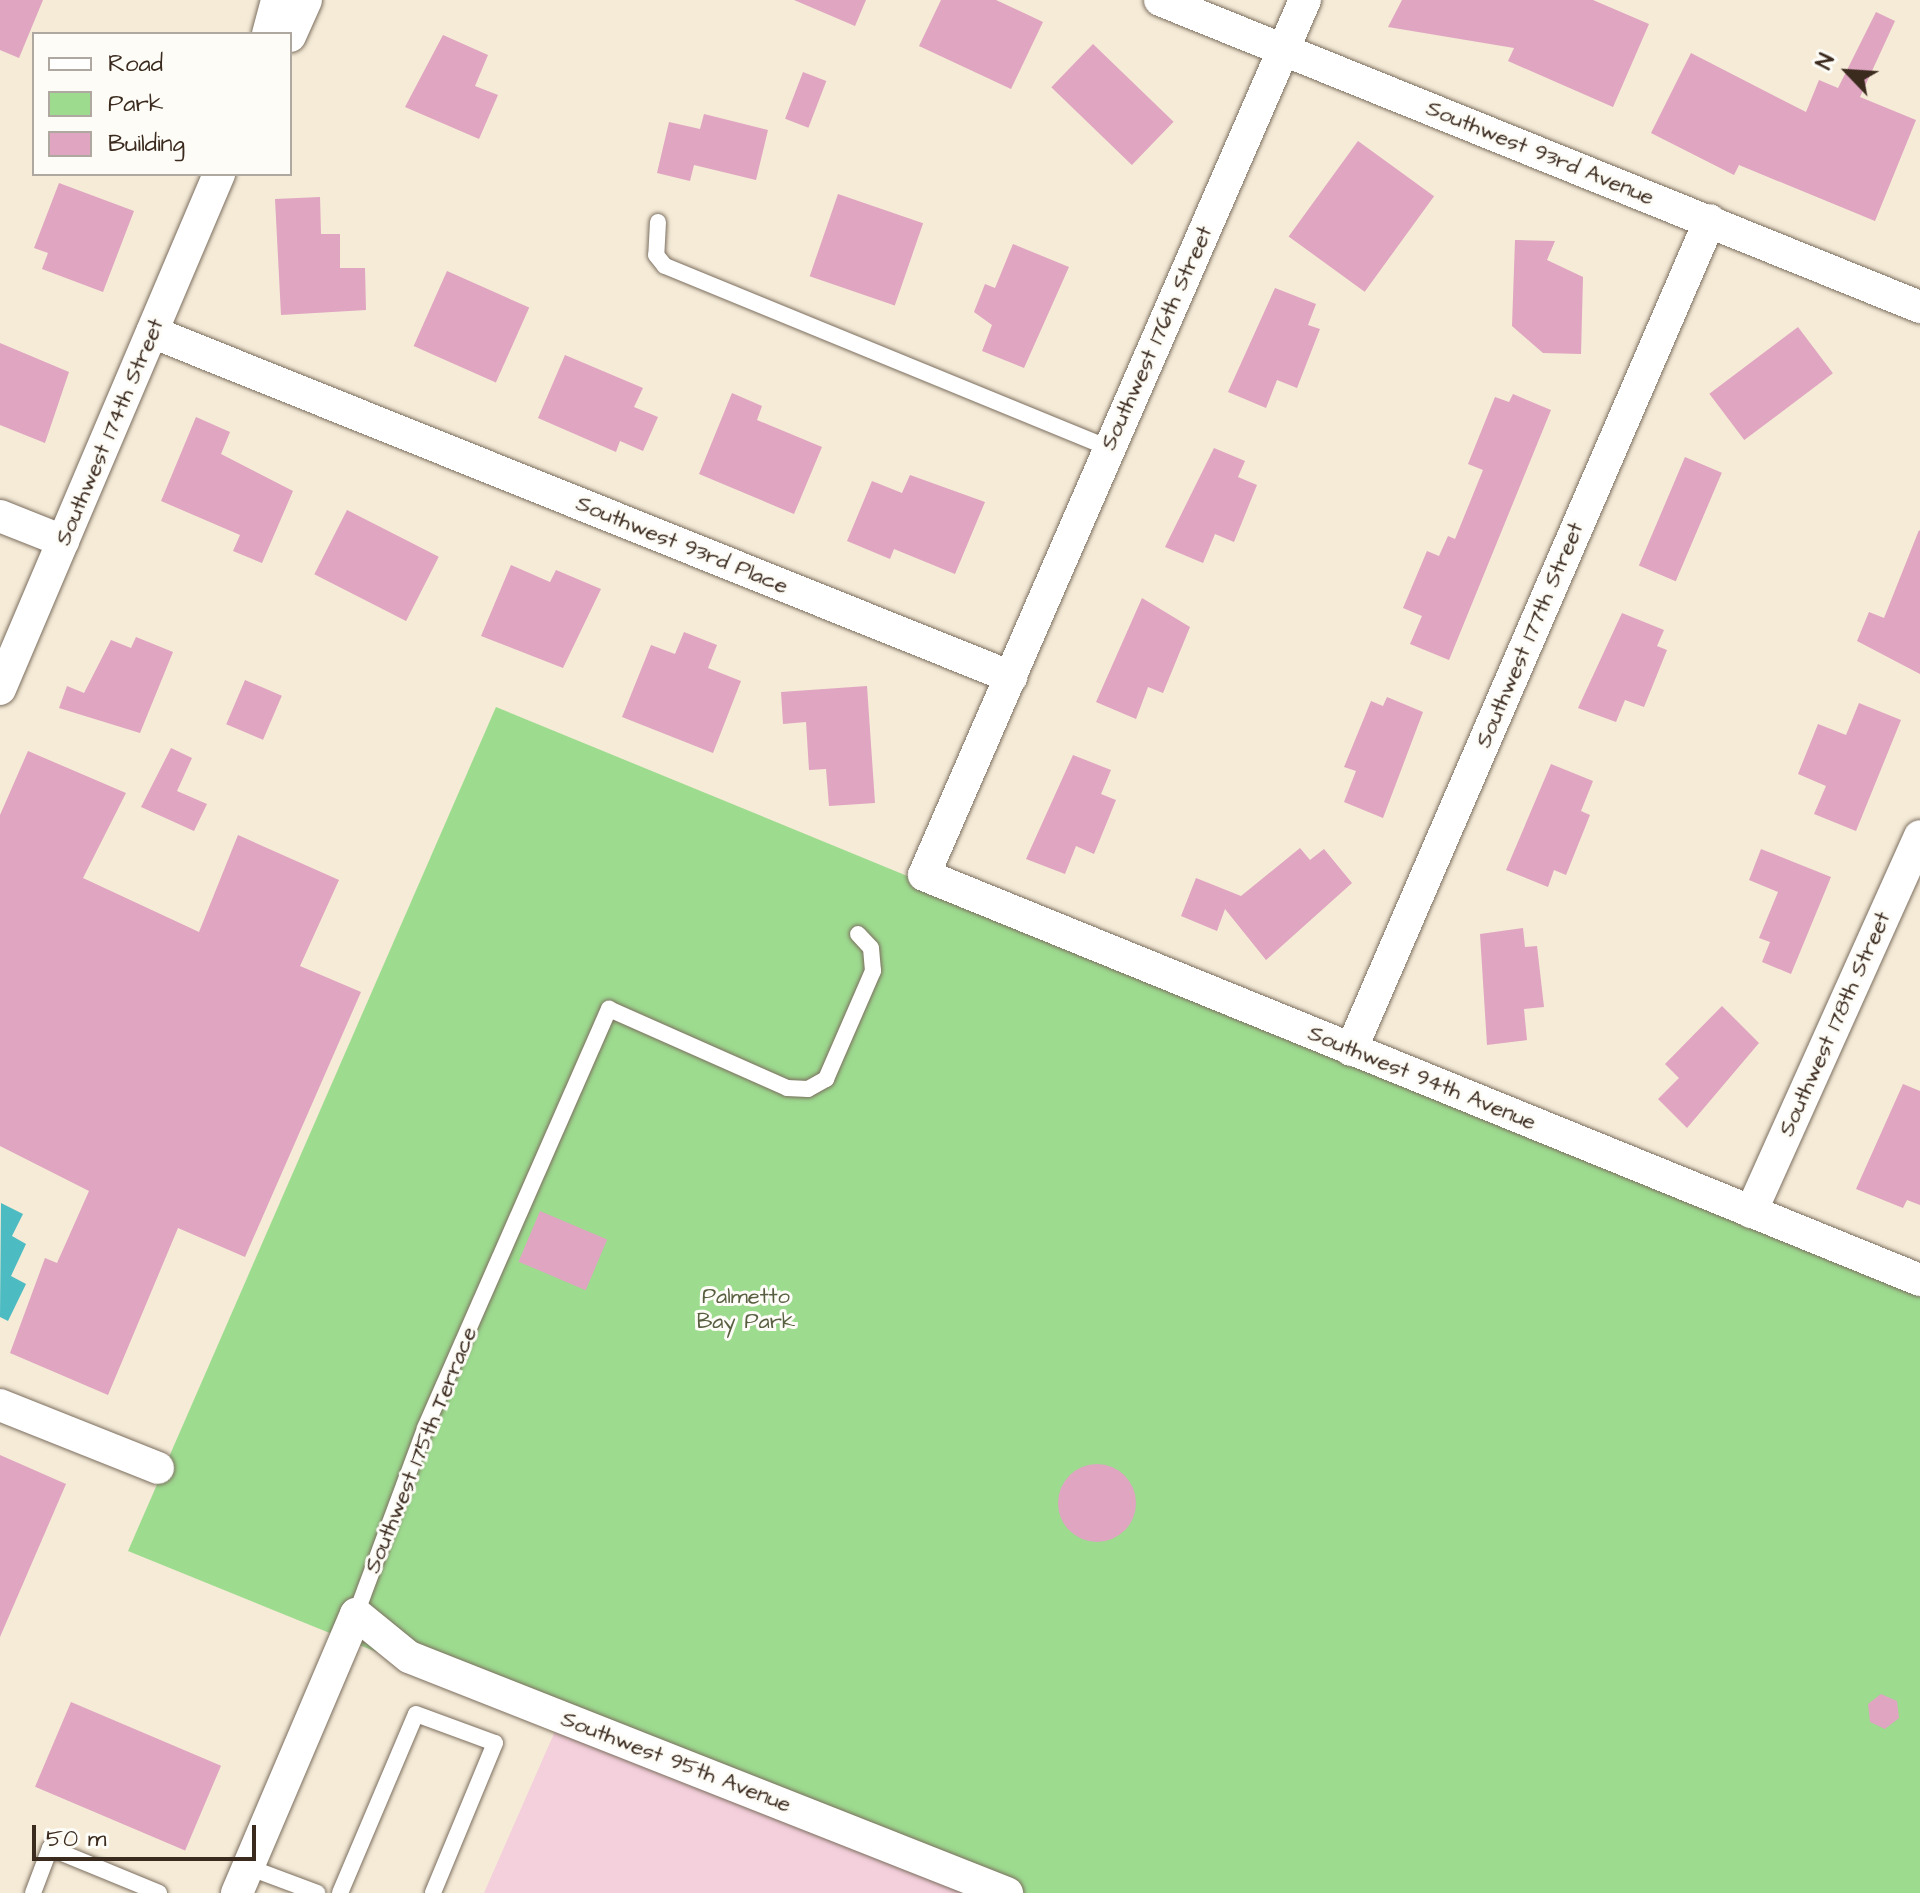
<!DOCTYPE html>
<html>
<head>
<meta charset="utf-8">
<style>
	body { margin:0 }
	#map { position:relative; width:1920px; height:1893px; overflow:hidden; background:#f5ebd7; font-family:"Architects Daughter",sans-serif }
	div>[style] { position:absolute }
	.built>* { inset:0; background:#f4cfdc }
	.green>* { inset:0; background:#9ddb8f }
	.water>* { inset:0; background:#4dbcc2 }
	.building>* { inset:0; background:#dfa5c1; transform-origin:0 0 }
	.round { border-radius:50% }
	.roads { filter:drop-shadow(0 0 2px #7c6e5f) drop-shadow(0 0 2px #7c6e5f) }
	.service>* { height:16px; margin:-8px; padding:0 8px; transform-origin:8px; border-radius:8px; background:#fff }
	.minor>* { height:32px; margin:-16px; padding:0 16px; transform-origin:16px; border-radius:16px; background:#fff }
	span { translate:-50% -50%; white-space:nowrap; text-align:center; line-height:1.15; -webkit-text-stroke:6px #fdfcf7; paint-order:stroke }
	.street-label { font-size:22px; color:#3b2a1e }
	.park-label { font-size:22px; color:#585f40 }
	.legend { position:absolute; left:32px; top:32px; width:260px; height:144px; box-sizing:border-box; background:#fdfcf7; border:2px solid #afa8a0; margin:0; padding:10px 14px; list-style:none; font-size:24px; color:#3b2a1e }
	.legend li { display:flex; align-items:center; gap:16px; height:40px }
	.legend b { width:40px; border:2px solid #afa8a0 }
	.north { position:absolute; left:1808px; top:32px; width:80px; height:80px; -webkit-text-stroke:6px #fdfcf7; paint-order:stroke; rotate:295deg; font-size:22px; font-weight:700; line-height:32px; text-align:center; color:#3b2a1e }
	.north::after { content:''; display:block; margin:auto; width:28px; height:36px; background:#3b2a1e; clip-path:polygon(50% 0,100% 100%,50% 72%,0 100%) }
	.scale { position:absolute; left:32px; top:1825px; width:224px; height:36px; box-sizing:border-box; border:4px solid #3b2a1e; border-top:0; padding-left:10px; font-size:24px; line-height:28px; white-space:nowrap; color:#3b2a1e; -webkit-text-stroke:6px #fdfcf7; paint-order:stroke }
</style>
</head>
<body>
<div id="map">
	<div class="built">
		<div style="clip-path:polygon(556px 1729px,969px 1893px,484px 1893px)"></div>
	</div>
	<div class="green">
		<div style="clip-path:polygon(496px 707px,1920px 1292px,1920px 1893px,969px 1893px,128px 1551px)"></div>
	</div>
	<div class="water">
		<div style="clip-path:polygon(1px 1203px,23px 1214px,12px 1236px,26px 1244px,11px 1276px,26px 1284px,8px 1321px,0 1317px)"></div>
	</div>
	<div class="building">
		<div style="clip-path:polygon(0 0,43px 0,19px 58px,0 50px)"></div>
		<div style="clip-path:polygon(794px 0,866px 0,855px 26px)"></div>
		<div style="clip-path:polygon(941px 0,996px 0,1043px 22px,1011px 89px,919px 46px)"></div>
		<div style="clip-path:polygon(1402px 0,1593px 0,1649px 24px,1613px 107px,1508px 61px,1514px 48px,1388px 27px)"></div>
		<div style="clip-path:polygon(1876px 12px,1895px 21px,1860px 97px,1916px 120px,1875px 221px,1739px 165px,1734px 175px,1651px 133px,1691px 53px,1806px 112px,1819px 80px,1838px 88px)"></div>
		<div style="clip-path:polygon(443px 35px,488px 55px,475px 86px,498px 95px,479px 139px,405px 107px)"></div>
		<div style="left:1093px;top:44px;width:112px;height:60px;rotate:44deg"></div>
		<div style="left:803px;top:72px;width:25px;height:50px;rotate:21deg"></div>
		<div style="clip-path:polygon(704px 114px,768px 130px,756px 180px,694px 165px,690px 181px,657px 173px,669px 122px,700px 129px)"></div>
		<div style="left:1358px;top:141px;width:94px;height:118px;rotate:36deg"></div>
		<div style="clip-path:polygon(59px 183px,134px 211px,103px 292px,42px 269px,48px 253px,34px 248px)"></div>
		<div style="left:838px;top:194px;width:90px;height:87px;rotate:19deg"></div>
		<div style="clip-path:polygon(320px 197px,321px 234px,340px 234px,340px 268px,365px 268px,366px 310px,281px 315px,275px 199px)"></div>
		<div style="clip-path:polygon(1515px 240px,1555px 241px,1547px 260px,1583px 277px,1581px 354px,1543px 353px,1512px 326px)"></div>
		<div style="clip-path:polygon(1013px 244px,1069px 267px,1024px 368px,982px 351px,992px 325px,974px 312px,985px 284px,995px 288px)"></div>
		<div style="left:447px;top:271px;width:90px;height:82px;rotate:24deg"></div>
		<div style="clip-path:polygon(1275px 288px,1316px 304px,1308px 325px,1320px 329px,1297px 388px,1277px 380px,1266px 408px,1228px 392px)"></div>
		<div style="left:1798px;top:327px;width:58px;height:111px;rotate:53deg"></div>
		<div style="clip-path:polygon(0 343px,69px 372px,45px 443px,0 425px)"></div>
		<div style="clip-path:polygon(565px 355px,643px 388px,634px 407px,658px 417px,643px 451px,620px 441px,616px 452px,538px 418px)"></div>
		<div style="clip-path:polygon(732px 393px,762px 406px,757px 420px,822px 447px,794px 514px,699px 474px)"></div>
		<div style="clip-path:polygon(1513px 394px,1551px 410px,1449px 660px,1410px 644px,1422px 616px,1403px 608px,1427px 551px,1439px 556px,1448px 536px,1455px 539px,1483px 470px,1468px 464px,1495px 397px,1509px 402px)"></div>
		<div style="clip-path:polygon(196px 417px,230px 432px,221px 454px,293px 491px,262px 563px,233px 551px,240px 535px,161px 501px)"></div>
		<div style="clip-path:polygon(1214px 448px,1245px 461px,1238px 477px,1257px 485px,1234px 542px,1215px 534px,1203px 563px,1165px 547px)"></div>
		<div style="left:1685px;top:457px;width:40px;height:118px;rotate:23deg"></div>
		<div style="clip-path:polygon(910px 475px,985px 502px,955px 574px,894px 549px,890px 559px,847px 541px,872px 481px,902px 493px)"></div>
		<div style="left:347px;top:510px;width:103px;height:72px;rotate:27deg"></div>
		<div style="clip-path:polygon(1919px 530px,1920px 531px,1920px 674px,1857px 641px,1869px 612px,1884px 618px)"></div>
		<div style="clip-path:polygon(511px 565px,550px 582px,556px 570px,601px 589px,563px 668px,481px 636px)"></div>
		<div style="clip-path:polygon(1142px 598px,1190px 627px,1163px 693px,1148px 687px,1136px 719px,1096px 702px)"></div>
		<div style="clip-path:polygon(1622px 613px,1664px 630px,1657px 646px,1667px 650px,1644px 707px,1625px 700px,1616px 722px,1578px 708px)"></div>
		<div style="clip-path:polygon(684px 632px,717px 645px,708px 668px,741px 681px,713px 753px,622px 717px,651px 645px,675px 654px)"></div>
		<div style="clip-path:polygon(136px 637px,173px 652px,140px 733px,59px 708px,67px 686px,84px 693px,111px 640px,131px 648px)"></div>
		<div style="left:245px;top:680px;width:40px;height:48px;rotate:23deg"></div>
		<div style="clip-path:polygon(867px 686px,875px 803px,829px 806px,826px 769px,809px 770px,806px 722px,783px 724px,781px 692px)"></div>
		<div style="clip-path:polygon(1387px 697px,1423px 712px,1383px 818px,1344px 802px,1356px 771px,1344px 767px,1371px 701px,1383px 706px)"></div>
		<div style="clip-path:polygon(1859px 703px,1901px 720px,1856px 831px,1814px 814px,1826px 786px,1798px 774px,1818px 724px,1846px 735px)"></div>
		<div style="clip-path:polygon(171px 748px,192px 758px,177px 791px,207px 804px,194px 831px,141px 807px)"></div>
		<div style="clip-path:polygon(28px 751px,126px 793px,83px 878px,199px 932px,238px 835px,339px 880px,300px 966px,361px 992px,245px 1257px,178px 1228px,108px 1395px,10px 1353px,45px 1258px,57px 1263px,89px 1191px,0 1146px,0 815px)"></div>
		<div style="clip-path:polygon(1073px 755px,1111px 770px,1101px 794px,1116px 800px,1094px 854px,1076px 846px,1065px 874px,1026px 859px)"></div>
		<div style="clip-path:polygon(1551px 764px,1593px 781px,1581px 811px,1590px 815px,1566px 875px,1554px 870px,1548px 887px,1506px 870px)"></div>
		<div style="clip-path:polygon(1300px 848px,1310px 860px,1324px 849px,1352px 883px,1266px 960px,1225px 909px,1217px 931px,1181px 916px,1196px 878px,1241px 896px)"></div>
		<div style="clip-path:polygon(1761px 849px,1831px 877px,1791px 974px,1762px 962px,1770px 942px,1759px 938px,1778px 892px,1749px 880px)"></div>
		<div style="clip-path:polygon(1523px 928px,1525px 947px,1537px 946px,1544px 1007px,1524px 1009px,1527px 1040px,1487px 1045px,1480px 934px)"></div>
		<div style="clip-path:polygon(1722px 1006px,1759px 1043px,1687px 1128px,1658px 1099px,1679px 1078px,1665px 1064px)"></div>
		<div style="clip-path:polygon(1903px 1084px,1920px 1091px,1920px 1205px,1907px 1200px,1903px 1208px,1856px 1189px)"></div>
		<div style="left:540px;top:1211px;width:73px;height:55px;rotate:23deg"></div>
		<div style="clip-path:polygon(0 1455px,66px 1484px,0 1637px)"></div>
		<div class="round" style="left:1058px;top:1464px;width:78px;height:78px"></div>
		<div style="clip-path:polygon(1881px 1694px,1897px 1701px,1899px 1718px,1885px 1729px,1870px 1722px,1868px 1704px)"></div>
		<div style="left:71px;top:1702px;width:163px;height:92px;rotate:23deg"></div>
	</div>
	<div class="roads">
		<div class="service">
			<div style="left:658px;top:222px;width:33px;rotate:93deg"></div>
			<div style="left:656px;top:255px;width:14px;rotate:51deg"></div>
			<div style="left:665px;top:266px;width:480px;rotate:22.3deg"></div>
			<div style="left:356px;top:1614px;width:198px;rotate:-69.6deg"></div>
			<div style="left:425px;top:1428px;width:458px;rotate:-66.3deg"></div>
			<div style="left:609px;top:1009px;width:195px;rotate:23.9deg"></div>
			<div style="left:787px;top:1088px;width:21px;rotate:3deg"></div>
			<div style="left:808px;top:1089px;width:21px;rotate:-29deg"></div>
			<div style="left:826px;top:1079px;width:118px;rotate:-66.5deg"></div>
			<div style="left:873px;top:971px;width:23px;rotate:-95deg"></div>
			<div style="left:871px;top:948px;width:19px;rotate:-133deg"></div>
			<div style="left:248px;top:1867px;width:74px;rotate:20.6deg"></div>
			<div style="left:33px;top:1893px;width:48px;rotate:-69.3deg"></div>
			<div style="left:50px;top:1848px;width:118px;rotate:22.4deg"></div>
			<div style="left:340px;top:1893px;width:194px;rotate:-67deg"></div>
			<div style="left:416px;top:1714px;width:84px;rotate:20.2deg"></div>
			<div style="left:495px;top:1743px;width:162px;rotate:112.5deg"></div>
		</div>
		<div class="minor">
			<div style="left:1160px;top:0;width:820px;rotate:22deg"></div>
			<div style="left:1305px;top:0;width:954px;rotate:113.53deg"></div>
			<div style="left:924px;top:875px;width:1075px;rotate:22.13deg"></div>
			<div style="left:268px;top:34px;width:35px;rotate:-75deg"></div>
			<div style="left:290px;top:36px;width:39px;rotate:-66deg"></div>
			<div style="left:152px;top:332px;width:926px;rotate:21.88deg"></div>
			<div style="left:0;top:516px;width:68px;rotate:21.6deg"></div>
			<div style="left:0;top:689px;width:560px;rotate:-66.96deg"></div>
			<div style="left:1351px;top:1050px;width:904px;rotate:-66.61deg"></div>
			<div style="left:1751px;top:1212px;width:412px;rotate:-65.8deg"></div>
			<div style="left:0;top:1405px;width:170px;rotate:21.7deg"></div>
			<div style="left:237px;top:1893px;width:303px;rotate:-66.9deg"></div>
			<div style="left:356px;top:1614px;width:68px;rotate:39.1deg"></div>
			<div style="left:409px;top:1657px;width:643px;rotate:21.54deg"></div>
		</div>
	</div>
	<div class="street-label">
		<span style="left:1540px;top:153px;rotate:22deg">Southwest 93rd Avenue</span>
		<span style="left:1157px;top:338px;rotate:-66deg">Southwest 176th Street</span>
		<span style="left:110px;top:432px;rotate:-67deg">Southwest 174th Street</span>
		<span style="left:682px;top:545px;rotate:22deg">Southwest 93rd Place</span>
		<span style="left:1530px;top:635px;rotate:-67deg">Southwest 177th Street</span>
		<span style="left:1835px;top:1024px;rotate:-66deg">Southwest 178th Street</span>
		<span style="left:1422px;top:1078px;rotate:22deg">Southwest 94th Avenue</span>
		<span style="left:421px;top:1450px;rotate:-68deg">Southwest 175th Terrace</span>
		<span style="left:676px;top:1762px;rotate:21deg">Southwest 95th Avenue</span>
	</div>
	<div class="park-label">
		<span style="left:746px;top:1309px">Palmetto<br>Bay Park</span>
	</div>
	<ul class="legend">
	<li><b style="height:10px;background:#fff"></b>Road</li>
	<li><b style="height:22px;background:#9ddb8f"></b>Park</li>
	<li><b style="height:22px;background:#dfa5c1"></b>Building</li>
	</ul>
	<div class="north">N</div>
	<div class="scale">50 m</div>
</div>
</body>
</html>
